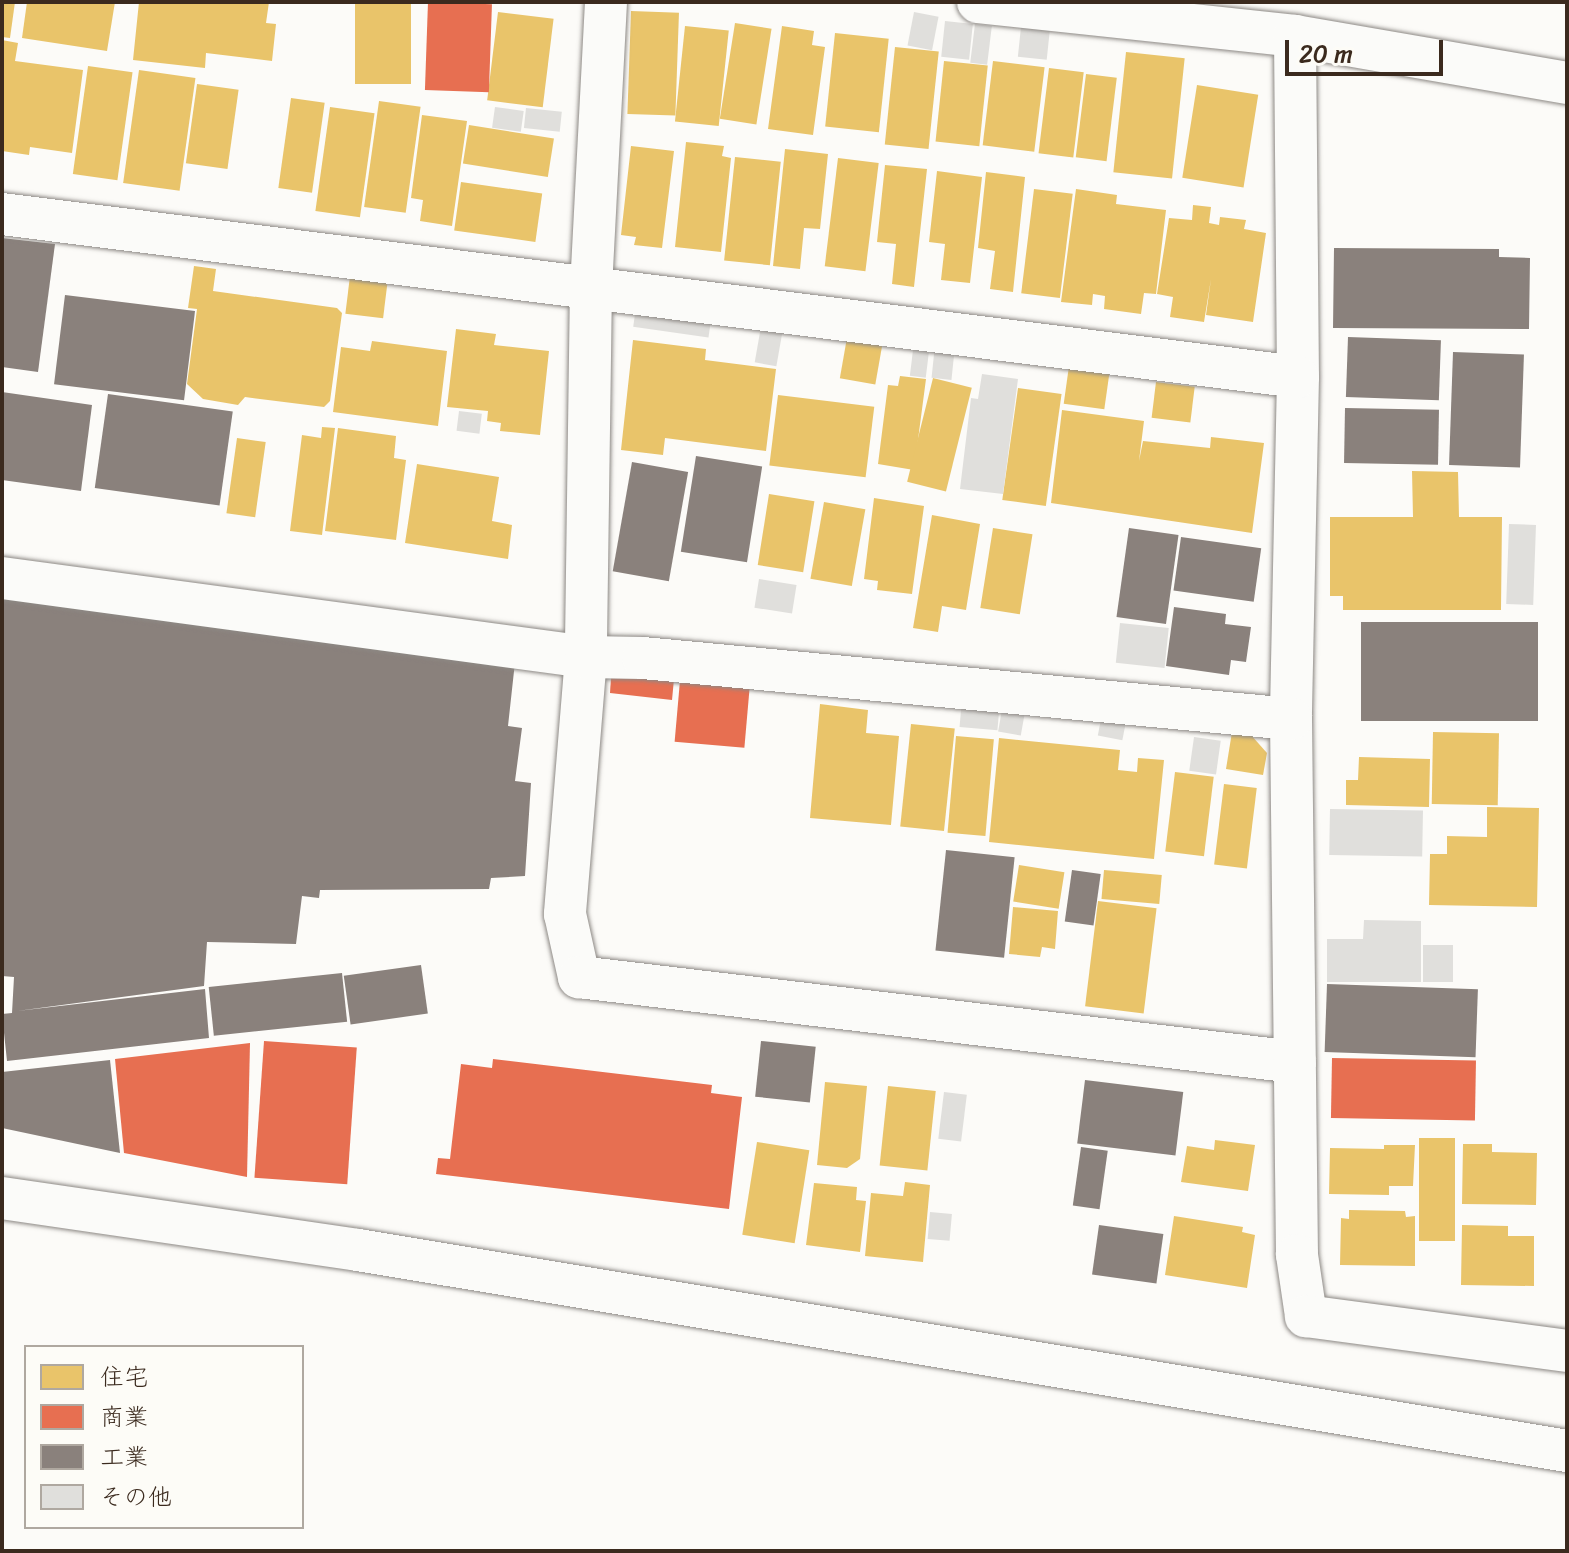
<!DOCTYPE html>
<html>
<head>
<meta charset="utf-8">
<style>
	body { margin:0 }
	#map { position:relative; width:1569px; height:1553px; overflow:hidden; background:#fcfbf8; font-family:Sriracha,"Klee One",sans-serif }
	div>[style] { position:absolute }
	.homes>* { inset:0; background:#e9c46a; transform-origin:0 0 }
	.shops>* { inset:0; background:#e76f51; transform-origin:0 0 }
	.industry>* { inset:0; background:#8a817c; transform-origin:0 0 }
	.building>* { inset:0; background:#e0dfdc; transform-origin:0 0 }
	.roads { filter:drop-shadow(0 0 2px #8d8985) drop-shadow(0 0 2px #8d8985) }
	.street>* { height:42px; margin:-21px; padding:0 21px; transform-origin:21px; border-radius:21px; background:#fbfbf9 }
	span { translate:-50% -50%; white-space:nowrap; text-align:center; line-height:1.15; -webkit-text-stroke:8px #fdfcf7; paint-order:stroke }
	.frame { position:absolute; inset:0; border:4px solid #3b2a1e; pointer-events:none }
	.legend { position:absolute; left:24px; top:1345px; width:280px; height:184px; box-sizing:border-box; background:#fdfcf7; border:2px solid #afa8a0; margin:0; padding:10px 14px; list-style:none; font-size:24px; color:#3b2a1e }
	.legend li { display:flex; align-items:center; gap:16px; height:40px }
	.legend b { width:40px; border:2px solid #afa8a0 }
	.scale { position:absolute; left:1285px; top:40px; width:158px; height:36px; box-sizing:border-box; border:4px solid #3b2a1e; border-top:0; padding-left:10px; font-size:24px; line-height:28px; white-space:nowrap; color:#3b2a1e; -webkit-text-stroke:6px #fdfcf7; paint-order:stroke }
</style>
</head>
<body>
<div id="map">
	<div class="homes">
		<div style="clip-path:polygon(2px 2px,15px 2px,10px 38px,2px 37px)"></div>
		<div style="clip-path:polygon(27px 2px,115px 2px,107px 51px,22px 38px)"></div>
		<div style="clip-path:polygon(139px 2px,269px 2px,266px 23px,276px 24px,272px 61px,206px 53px,205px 68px,133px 60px)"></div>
		<div style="left:355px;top:2px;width:56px;height:82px"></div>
		<div style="left:631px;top:11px;width:48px;height:103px;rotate:2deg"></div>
		<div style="left:498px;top:12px;width:56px;height:89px;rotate:7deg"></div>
		<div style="left:735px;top:23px;width:37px;height:97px;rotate:9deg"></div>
		<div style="left:685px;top:26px;width:44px;height:96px;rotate:6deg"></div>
		<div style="clip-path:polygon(782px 26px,814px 31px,812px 45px,825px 47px,813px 135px,768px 129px)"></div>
		<div style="left:835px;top:33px;width:54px;height:94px;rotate:6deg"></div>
		<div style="clip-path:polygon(2px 40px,18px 43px,15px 61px,83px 70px,72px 153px,30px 147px,29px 155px,2px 151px)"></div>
		<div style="left:895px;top:47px;width:44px;height:98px;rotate:6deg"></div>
		<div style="left:1126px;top:52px;width:59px;height:121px;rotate:6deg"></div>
		<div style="left:944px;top:61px;width:44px;height:81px;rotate:6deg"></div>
		<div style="left:993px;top:61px;width:52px;height:85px;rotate:7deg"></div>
		<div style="left:88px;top:66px;width:45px;height:109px;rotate:8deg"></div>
		<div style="left:1049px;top:68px;width:35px;height:86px;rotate:7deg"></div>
		<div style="left:139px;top:70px;width:57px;height:114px;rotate:8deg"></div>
		<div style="left:1086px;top:74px;width:31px;height:84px;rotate:7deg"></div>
		<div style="left:197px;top:84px;width:42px;height:80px;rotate:8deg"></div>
		<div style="left:1197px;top:85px;width:62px;height:94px;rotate:9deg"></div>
		<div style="left:291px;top:98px;width:34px;height:91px;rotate:8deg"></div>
		<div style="left:379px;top:101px;width:42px;height:107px;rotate:8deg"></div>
		<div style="left:330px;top:107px;width:45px;height:105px;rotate:8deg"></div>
		<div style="clip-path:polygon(422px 115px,467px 121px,452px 226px,420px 221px,423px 200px,411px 198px)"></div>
		<div style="left:469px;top:125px;width:86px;height:39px;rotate:9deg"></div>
		<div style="clip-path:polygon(686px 142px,724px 146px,722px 156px,731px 158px,721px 252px,675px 247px)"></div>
		<div style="clip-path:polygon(631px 146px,674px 151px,662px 248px,634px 245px,636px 237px,621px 235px)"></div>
		<div style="clip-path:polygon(785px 149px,828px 154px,820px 229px,804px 228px,800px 269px,773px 266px)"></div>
		<div style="left:735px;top:157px;width:46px;height:104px;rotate:6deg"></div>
		<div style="left:838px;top:158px;width:41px;height:109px;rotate:7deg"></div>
		<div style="clip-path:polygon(885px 165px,927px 169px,914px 287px,892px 284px,896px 244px,877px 242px)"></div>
		<div style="clip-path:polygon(937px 171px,982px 177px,970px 283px,941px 280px,945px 244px,929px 242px)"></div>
		<div style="clip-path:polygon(986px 172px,1025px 177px,1013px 292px,990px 289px,995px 251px,978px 248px)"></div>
		<div style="left:461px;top:182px;width:82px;height:49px;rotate:8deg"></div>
		<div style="left:1034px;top:189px;width:39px;height:105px;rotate:7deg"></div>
		<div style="clip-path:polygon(1076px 189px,1117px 195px,1116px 204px,1166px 210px,1156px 294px,1144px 293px,1141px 314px,1104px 309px,1105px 296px,1093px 294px,1092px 305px,1061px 302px)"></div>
		<div style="clip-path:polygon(1193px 205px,1211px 207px,1209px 223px,1219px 225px,1220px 217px,1246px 220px,1244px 229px,1266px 233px,1253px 322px,1206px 315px,1211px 279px,1204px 322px,1170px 317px,1173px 297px,1157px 294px,1169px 218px,1192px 220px)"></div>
		<div style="clip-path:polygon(194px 266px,216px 269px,213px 291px,337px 308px,342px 313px,330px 401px,324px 407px,245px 397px,238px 405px,203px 399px,187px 384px,197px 309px,188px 308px)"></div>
		<div style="left:350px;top:276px;width:38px;height:38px;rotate:7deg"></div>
		<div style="clip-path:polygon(456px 329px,496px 334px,494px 345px,549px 351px,540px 435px,500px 431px,501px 423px,487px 421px,488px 411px,447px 407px)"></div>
		<div style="left:848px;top:332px;width:36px;height:47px;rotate:10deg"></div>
		<div style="clip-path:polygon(633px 340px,706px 349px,705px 360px,776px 369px,766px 451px,665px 438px,663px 455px,621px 450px)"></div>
		<div style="clip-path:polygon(372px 341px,447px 351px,438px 426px,333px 412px,341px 347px,370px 351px)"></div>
		<div style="left:1069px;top:366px;width:41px;height:38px;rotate:8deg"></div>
		<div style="clip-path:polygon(900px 376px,926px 379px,914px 470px,878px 464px,888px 385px,898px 386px)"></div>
		<div style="left:933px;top:378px;width:40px;height:107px;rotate:14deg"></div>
		<div style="left:1156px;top:382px;width:39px;height:36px;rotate:7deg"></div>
		<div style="left:1018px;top:388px;width:44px;height:113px;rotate:8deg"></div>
		<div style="left:778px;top:395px;width:97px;height:71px;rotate:7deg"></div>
		<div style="clip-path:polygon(1062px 410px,1144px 421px,1139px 461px,1143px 441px,1210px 448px,1211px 437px,1264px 443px,1252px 533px,1051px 503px)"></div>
		<div style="clip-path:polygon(322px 427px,335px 428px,322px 535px,290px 531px,302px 435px,321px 438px)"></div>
		<div style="clip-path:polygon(338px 428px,396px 436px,394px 458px,406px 460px,396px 540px,325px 531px)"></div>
		<div style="left:237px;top:438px;width:29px;height:76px;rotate:8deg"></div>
		<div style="clip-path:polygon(417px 464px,499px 477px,492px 521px,512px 525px,508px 559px,405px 543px)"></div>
		<div style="clip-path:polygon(1412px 471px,1458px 472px,1459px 517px,1502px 517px,1501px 610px,1343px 610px,1343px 596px,1330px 596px,1330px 517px,1413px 517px)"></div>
		<div style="left:769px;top:494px;width:46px;height:72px;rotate:9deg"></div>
		<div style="clip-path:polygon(874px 498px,924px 506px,912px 594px,877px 590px,878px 581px,864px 579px)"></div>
		<div style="left:824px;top:502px;width:42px;height:78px;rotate:10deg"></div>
		<div style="clip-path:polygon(932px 515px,980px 524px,966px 610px,942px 606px,938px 632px,913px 628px)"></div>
		<div style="left:993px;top:528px;width:40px;height:81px;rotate:9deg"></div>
		<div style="clip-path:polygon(820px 704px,868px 710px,866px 733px,899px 736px,891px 825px,810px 818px)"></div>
		<div style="left:911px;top:724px;width:44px;height:103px;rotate:6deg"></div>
		<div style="clip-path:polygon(1232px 732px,1251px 735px,1267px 753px,1263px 775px,1226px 769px)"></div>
		<div style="left:1433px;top:732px;width:66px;height:72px;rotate:1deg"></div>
		<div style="left:956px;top:736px;width:38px;height:97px;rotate:5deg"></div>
		<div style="clip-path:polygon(999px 738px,1120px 750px,1118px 770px,1137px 772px,1138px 758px,1164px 760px,1154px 859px,989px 842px)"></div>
		<div style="clip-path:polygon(1359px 757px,1430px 759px,1429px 807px,1346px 805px,1346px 780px,1358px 780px)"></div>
		<div style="left:1175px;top:772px;width:39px;height:80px;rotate:7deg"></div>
		<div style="left:1224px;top:784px;width:33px;height:81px;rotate:7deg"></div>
		<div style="clip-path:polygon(1487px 807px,1539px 808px,1537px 907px,1429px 905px,1430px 854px,1447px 854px,1447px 836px,1487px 837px)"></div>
		<div style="left:1019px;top:865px;width:46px;height:37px;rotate:9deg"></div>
		<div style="left:1104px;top:870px;width:58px;height:29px;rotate:5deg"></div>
		<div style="left:1098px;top:901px;width:59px;height:106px;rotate:7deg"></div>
		<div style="clip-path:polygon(1013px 907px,1058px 911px,1055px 949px,1042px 947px,1040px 957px,1009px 954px)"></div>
		<div style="clip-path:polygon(825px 1082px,867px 1086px,860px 1159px,847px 1168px,817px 1165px)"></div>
		<div style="left:888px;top:1086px;width:48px;height:80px;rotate:6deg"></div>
		<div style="left:1419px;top:1138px;width:36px;height:103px"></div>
		<div style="clip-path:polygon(1215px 1140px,1255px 1145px,1248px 1191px,1181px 1182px,1187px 1146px,1214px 1150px)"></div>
		<div style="left:757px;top:1142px;width:53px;height:94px;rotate:9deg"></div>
		<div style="clip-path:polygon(1463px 1144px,1492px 1144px,1492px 1152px,1537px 1153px,1536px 1205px,1462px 1204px)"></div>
		<div style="clip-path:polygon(1384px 1145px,1415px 1145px,1413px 1186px,1389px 1186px,1389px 1195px,1329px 1194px,1330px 1148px,1384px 1149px)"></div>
		<div style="clip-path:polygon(905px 1182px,930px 1185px,923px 1262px,865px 1256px,871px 1193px,903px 1196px)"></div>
		<div style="clip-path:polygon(814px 1183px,857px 1187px,856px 1200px,866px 1201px,860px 1252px,806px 1245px)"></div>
		<div style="clip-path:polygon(1349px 1210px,1405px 1211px,1406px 1217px,1415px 1216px,1415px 1266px,1340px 1265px,1341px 1218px,1349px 1219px)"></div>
		<div style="clip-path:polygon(1174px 1216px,1243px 1227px,1242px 1232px,1255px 1235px,1247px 1288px,1165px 1275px)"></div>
		<div style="clip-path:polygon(1462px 1225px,1508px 1226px,1508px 1236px,1534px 1236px,1534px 1286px,1461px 1285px)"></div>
	</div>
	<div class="shops">
		<div style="left:428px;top:2px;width:64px;height:88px;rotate:2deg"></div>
		<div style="clip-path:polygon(675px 668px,672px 700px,610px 693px,611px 678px)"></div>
		<div style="left:681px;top:669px;width:70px;height:73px;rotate:5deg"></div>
		<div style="left:264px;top:1041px;width:93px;height:137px;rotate:4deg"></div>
		<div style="clip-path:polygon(250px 1043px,247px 1177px,124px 1153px,115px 1059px)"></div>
		<div style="left:1332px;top:1058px;width:144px;height:60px;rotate:1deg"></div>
		<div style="clip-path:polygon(493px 1059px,712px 1085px,711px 1093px,742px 1097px,729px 1209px,436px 1174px,438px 1158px,450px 1159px,461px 1064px,492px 1068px)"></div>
	</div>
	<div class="industry">
		<div style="clip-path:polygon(2px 238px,55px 244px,38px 372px,2px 367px)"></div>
		<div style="clip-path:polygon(1334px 248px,1499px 249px,1499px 257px,1530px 258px,1529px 329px,1333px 328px)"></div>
		<div style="left:65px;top:295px;width:131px;height:90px;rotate:7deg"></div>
		<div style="left:1348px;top:337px;width:93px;height:60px;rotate:2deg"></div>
		<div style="left:1453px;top:352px;width:71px;height:113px;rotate:2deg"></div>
		<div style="clip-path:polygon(2px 392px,92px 405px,81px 491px,2px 480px)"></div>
		<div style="left:108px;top:394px;width:126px;height:95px;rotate:8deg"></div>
		<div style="left:1345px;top:408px;width:94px;height:55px;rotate:1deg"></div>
		<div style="left:696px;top:456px;width:67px;height:97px;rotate:9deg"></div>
		<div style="left:632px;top:462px;width:57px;height:111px;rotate:10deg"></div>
		<div style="left:1129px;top:528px;width:50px;height:90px;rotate:8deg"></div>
		<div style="left:1181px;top:537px;width:81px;height:54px;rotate:8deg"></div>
		<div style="clip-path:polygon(2px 589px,516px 653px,508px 726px,522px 728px,515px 781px,531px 783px,525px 876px,491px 878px,489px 889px,320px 890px,319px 898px,302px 896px,296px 944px,207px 942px,204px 986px,17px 1011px,205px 989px,209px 1038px,7px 1061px,2px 1014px,12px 1013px,14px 977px,2px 976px)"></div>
		<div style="clip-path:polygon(1174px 607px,1226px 614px,1225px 624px,1251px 627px,1246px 662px,1231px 660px,1229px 675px,1166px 666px)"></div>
		<div style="left:1361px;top:622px;width:177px;height:99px"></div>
		<div style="left:946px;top:850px;width:69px;height:101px;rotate:6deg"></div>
		<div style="left:1072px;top:870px;width:29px;height:52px;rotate:8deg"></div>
		<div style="left:421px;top:965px;width:49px;height:78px;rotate:82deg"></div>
		<div style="left:342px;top:973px;width:49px;height:134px;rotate:84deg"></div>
		<div style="left:1327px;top:984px;width:151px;height:68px;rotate:2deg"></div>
		<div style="left:761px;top:1041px;width:55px;height:56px;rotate:6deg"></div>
		<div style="clip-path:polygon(110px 1060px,120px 1153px,2px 1128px,2px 1072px)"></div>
		<div style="left:1085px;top:1080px;width:99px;height:64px;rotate:7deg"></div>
		<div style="left:1081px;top:1147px;width:27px;height:59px;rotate:8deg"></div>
		<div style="left:1099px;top:1225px;width:65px;height:50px;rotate:8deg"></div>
	</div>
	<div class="building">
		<div style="left:914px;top:12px;width:25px;height:34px;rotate:11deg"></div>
		<div style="left:945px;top:21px;width:28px;height:36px;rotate:6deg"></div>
		<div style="left:975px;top:24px;width:17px;height:39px;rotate:7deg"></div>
		<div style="left:1021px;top:27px;width:29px;height:30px;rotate:6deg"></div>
		<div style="left:495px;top:107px;width:29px;height:21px;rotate:8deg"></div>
		<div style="left:526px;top:108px;width:36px;height:20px;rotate:6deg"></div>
		<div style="left:636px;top:307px;width:76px;height:20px;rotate:8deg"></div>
		<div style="left:762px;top:321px;width:22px;height:42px;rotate:10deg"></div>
		<div style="left:914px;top:342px;width:16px;height:34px;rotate:7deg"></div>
		<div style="left:935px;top:345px;width:20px;height:33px;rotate:6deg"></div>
		<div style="clip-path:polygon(982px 374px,1018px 379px,1003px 494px,960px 489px,971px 398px,978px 399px)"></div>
		<div style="left:459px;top:411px;width:23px;height:20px;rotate:7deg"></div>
		<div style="left:1509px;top:524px;width:27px;height:80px;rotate:2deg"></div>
		<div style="left:759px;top:579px;width:38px;height:29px;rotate:9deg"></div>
		<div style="left:1120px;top:623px;width:49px;height:40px;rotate:6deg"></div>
		<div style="left:962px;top:699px;width:38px;height:28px;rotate:5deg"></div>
		<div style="left:1003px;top:704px;width:23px;height:28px;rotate:10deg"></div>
		<div style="left:1102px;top:714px;width:25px;height:22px;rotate:11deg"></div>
		<div style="left:1194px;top:737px;width:27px;height:34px;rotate:8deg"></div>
		<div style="left:1330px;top:809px;width:93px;height:46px;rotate:1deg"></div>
		<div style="clip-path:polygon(1364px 920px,1421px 921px,1421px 982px,1327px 982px,1327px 939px,1363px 939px)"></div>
		<div style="left:1423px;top:945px;width:30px;height:37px"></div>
		<div style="left:944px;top:1092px;width:23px;height:47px;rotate:7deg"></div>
		<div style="left:930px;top:1212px;width:22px;height:27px;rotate:5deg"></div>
	</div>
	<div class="roads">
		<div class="street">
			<div style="left:606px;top:2px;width:283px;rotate:93deg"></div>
			<div style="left:591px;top:285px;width:372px;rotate:90.8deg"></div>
			<div style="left:586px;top:657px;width:258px;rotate:94.7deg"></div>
			<div style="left:565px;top:914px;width:65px;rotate:77.5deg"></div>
			<div style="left:579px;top:977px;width:721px;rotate:6.77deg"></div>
			<div style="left:978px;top:2px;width:319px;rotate:6.1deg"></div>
			<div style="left:1295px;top:36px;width:276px;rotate:9.8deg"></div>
			<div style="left:1295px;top:36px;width:341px;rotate:89.5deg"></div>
			<div style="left:1298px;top:377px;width:342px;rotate:91.2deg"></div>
			<div style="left:1291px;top:719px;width:536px;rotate:89.36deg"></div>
			<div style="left:1297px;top:1255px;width:62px;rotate:81.6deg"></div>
			<div style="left:1306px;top:1316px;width:263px;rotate:7.6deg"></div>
			<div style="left:2px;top:214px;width:1306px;rotate:7.17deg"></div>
			<div style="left:2px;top:578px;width:589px;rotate:7.7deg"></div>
			<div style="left:586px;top:657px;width:57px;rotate:1deg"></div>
			<div style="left:643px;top:658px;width:651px;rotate:5.38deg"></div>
			<div style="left:2px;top:1198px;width:360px;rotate:8.3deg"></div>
			<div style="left:358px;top:1250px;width:1226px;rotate:9.44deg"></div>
		</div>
	</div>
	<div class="frame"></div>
	<ul class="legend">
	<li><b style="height:22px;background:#e9c46a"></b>住宅</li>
	<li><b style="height:22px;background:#e76f51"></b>商業</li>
	<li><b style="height:22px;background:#8a817c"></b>工業</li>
	<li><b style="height:22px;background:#e0dfdc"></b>その他</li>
	</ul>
	<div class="scale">20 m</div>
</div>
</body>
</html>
